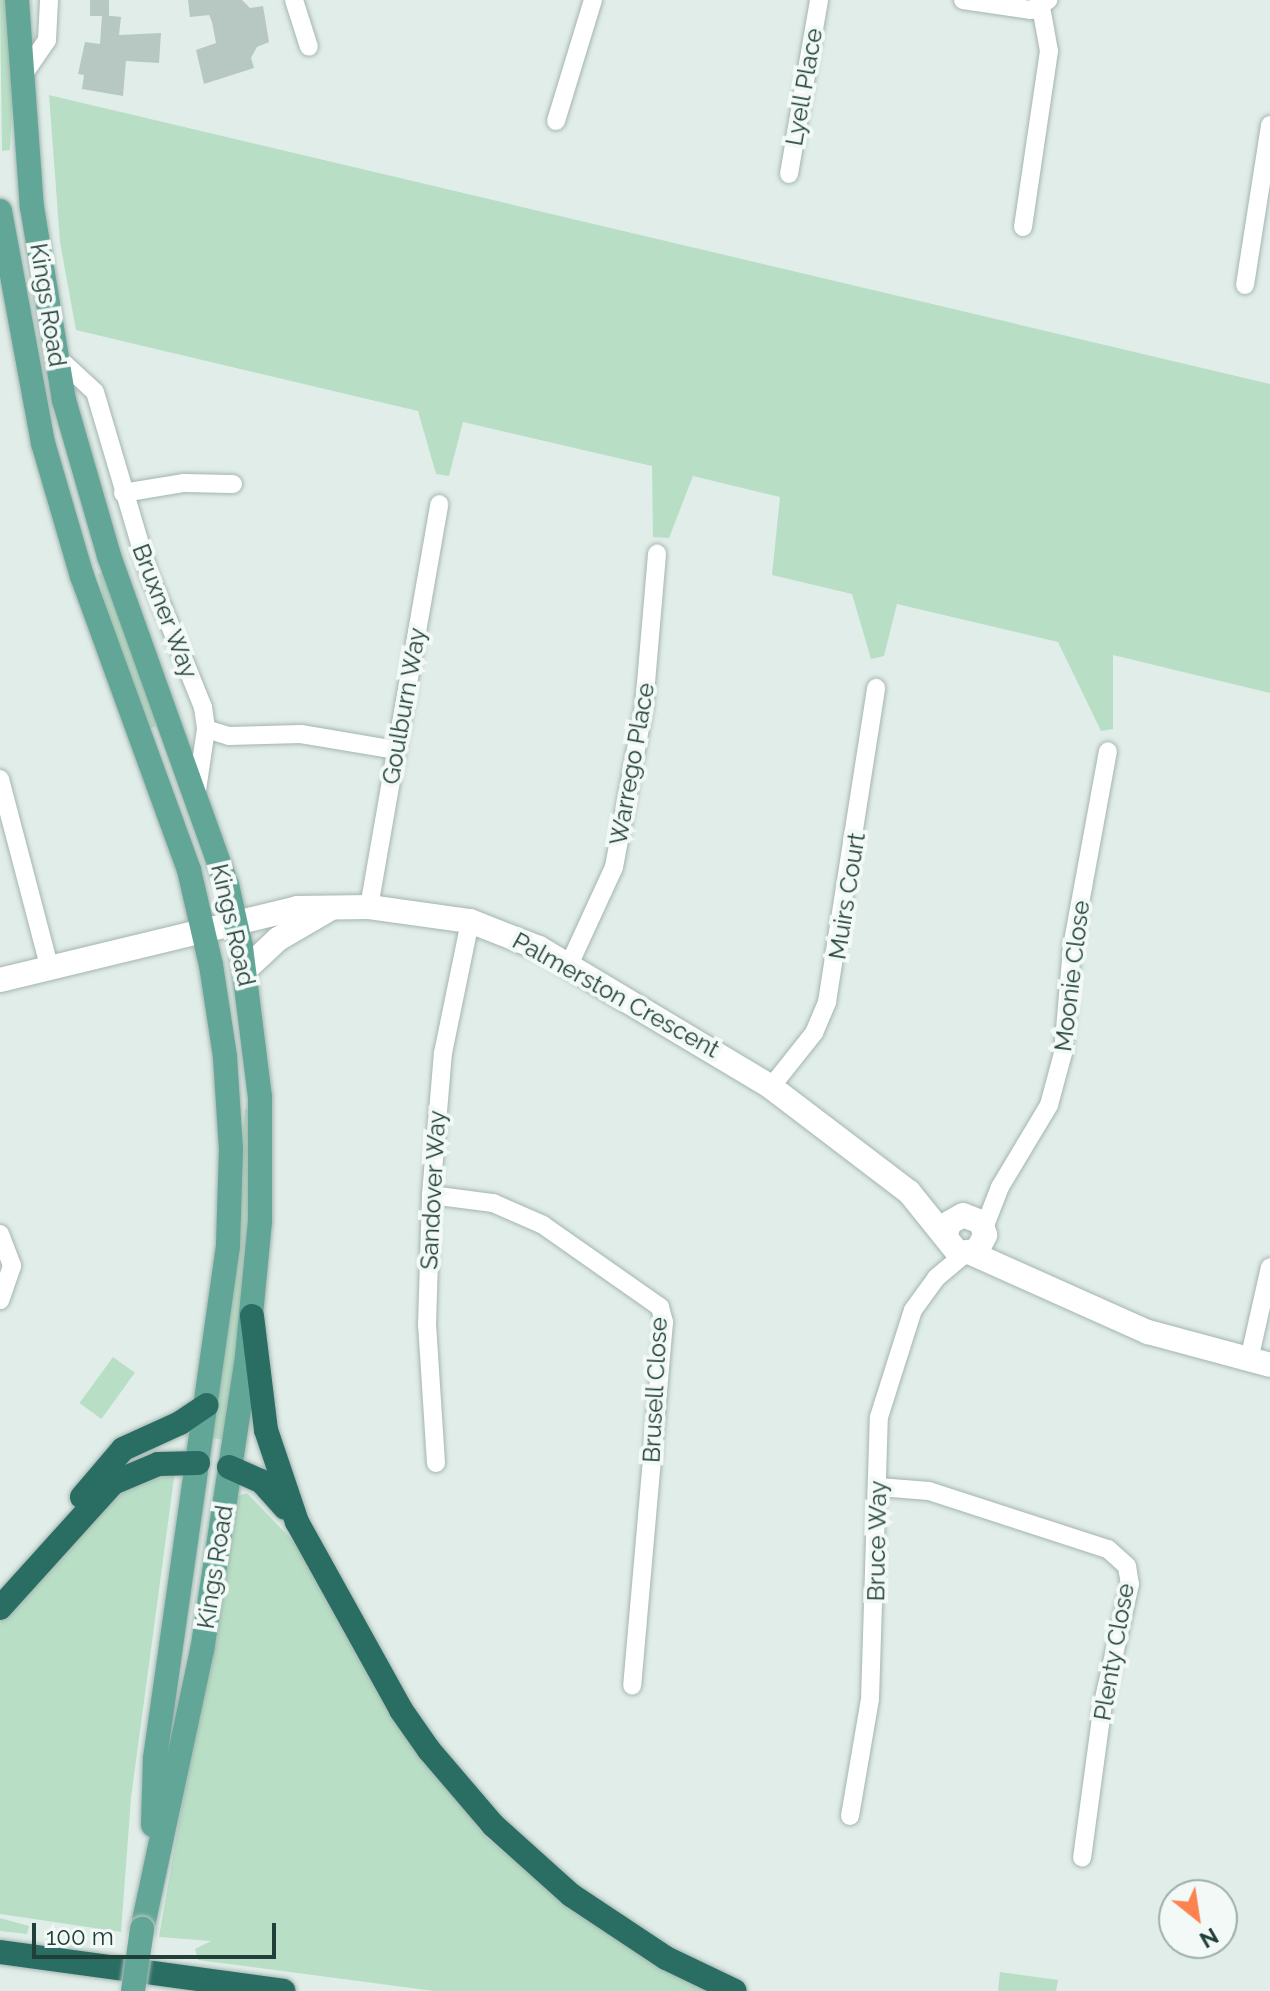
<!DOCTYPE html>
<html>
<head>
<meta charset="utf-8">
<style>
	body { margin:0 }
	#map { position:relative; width:1270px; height:1991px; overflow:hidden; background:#e1ede8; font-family:Raleway,sans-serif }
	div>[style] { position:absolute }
	.green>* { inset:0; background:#b8dfc5; transform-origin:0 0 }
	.building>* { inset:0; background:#b6c8c1; transform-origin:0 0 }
	.roads { filter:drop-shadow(0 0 2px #a3b5b0) drop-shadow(0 0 2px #a3b5b0) }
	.street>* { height:18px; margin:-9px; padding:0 9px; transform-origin:9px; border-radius:9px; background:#fff }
	.secondary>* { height:24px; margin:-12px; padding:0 12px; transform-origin:12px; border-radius:12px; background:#fff }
	.primary>* { height:24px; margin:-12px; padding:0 12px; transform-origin:12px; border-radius:12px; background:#62a698 }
	.highway>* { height:24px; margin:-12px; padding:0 12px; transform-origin:12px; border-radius:12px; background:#296d63 }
	.bridges { filter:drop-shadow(0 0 2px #c1c9c7) drop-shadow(0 0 2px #c1c9c7) }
	.primary-bridge>* { height:24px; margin:-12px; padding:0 12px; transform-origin:12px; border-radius:12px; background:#62a698 }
	span { translate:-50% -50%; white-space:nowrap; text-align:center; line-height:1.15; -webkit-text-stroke:8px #f2f9f6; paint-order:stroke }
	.street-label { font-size:24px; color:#203f38 }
	.north { position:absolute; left:1158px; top:1879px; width:80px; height:80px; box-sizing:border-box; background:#f2f9f6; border:2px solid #9eafaa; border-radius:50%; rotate:150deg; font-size:22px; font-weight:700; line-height:32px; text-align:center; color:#203f38 }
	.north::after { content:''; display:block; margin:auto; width:28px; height:36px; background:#fc834f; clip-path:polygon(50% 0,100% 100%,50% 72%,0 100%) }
	.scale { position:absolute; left:32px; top:1923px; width:244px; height:36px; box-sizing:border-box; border:4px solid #203f38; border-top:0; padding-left:10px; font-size:24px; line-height:28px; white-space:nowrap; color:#203f38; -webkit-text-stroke:6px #f2f9f6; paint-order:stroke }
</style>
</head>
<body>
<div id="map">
	<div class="green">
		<div style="clip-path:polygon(0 0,8px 0,12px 107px,10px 150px,2px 151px)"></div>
		<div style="clip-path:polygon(49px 95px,1270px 384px,1270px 693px,1113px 655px,1113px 729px,1101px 731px,1058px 642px,897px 604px,884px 656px,871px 659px,852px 594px,772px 575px,780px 497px,693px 476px,669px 538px,653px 537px,652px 466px,463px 422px,449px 476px,436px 474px,418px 411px,76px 330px,60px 242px)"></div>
		<div style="clip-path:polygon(105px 572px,149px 696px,156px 726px,149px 729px,108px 618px,98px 574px)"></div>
		<div style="clip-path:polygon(251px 1108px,252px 1225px,225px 1440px,212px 1438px,245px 1109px)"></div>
		<div style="left:113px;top:1357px;width:27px;height:57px;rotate:36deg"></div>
		<div style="clip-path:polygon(175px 1471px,131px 1798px,121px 1932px,0 1914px,0 1622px,121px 1488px)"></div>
		<div style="clip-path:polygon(247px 1493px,294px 1542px,414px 1748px,486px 1837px,575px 1913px,665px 1970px,709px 1991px,434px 1991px,198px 1960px,195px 1949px,211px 1941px,159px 1937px,235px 1497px)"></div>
		<div style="clip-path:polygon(0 1918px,29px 1926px,27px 1934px,0 1931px)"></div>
		<div style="clip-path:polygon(1000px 1972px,1058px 1980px,1056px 1991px,998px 1991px)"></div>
	</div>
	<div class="building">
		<div style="left:90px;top:0;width:19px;height:16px"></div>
		<div style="clip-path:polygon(188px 0,242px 0,250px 8px,263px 6px,269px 42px,257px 47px,251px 58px,254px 68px,204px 84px,196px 50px,216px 43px,212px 22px,209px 15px,190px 17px)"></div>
		<div style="clip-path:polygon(102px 15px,121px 17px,119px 35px,161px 33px,159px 63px,126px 61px,123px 96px,82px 89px,84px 75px,78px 74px,85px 42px,100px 44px)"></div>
	</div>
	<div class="roads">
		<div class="street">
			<div style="left:294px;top:0;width:49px;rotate:72.3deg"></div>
			<div style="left:963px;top:0;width:69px;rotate:8.4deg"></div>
			<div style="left:1031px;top:10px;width:20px;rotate:-30deg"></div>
			<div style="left:21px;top:78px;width:46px;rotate:-55.6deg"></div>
			<div style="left:47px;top:40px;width:40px;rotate:-87.1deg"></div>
			<div style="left:556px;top:121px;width:127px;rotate:-73deg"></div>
			<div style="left:789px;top:174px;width:177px;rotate:-80.2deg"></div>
			<div style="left:1023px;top:227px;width:178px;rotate:-81.6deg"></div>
			<div style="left:1049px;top:51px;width:45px;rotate:-100.3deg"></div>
			<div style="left:1245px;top:285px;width:162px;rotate:-81.1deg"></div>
			<div style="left:55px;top:355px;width:54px;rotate:42.8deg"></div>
			<div style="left:95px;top:392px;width:187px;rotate:73.5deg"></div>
			<div style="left:148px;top:571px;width:147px;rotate:68deg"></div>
			<div style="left:203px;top:707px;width:22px;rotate:82deg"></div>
			<div style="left:206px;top:729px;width:62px;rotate:98.4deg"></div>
			<div style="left:123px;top:493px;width:62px;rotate:-9.3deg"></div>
			<div style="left:184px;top:483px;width:49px;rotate:1.2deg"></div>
			<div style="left:206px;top:729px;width:24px;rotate:17deg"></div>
			<div style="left:229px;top:736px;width:72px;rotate:-1.6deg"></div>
			<div style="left:301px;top:734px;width:97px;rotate:9.5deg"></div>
			<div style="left:0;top:779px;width:196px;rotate:75.3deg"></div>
			<div style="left:369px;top:907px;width:409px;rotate:-80.1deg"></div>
			<div style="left:569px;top:965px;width:108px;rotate:-65.3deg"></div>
			<div style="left:614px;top:867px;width:164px;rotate:-79.4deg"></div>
			<div style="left:644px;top:706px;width:153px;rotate:-85.1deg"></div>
			<div style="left:771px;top:1087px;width:69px;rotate:-51.5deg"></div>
			<div style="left:814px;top:1033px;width:34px;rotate:-67deg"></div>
			<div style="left:827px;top:1002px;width:318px;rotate:-81.1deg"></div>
			<div style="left:431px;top:1195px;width:63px;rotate:7.4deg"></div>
			<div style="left:493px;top:1203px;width:55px;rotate:23.7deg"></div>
			<div style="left:543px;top:1225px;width:143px;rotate:35deg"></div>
			<div style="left:660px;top:1307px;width:16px;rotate:75deg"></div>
			<div style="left:664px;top:1322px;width:365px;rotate:95deg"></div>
			<div style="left:984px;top:1228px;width:44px;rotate:-68.7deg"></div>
			<div style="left:1000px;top:1187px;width:96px;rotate:-59.1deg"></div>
			<div style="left:1049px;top:1105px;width:54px;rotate:-74.9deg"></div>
			<div style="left:1063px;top:1053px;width:106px;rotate:-85.1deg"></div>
			<div style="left:1072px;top:947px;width:199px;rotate:-79.6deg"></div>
			<div style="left:0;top:1234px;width:34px;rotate:69deg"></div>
			<div style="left:12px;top:1266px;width:36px;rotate:109deg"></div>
			<div style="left:1249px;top:1360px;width:95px;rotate:-77.3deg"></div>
			<div style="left:436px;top:1463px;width:138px;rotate:-93.7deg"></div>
			<div style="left:427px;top:1325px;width:130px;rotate:-88.2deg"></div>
			<div style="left:431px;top:1195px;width:143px;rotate:-85.2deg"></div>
			<div style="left:443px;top:1053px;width:135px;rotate:-78.4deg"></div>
			<div style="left:879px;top:1487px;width:50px;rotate:4.6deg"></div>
			<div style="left:929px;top:1491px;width:188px;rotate:18deg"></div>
			<div style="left:1108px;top:1549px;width:25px;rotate:42deg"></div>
			<div style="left:1127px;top:1566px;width:18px;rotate:81deg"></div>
			<div style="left:1130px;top:1584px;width:122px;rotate:102.8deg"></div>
			<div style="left:1103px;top:1703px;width:156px;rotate:97.7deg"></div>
			<div style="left:850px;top:1816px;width:119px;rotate:-80.3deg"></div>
			<div style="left:870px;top:1699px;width:282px;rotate:-88.2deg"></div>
			<div style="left:879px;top:1417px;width:112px;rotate:-72.4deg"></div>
			<div style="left:913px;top:1310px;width:39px;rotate:-54deg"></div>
			<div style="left:936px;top:1278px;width:38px;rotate:-40deg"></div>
		</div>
		<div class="secondary">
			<div style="left:245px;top:970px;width:45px;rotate:-43.2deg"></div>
			<div style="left:278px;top:939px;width:58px;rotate:-30.1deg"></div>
			<div style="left:0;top:980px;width:306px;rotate:-13.6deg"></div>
			<div style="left:297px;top:908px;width:72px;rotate:-0.8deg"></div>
			<div style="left:369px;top:907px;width:102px;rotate:7.9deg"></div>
			<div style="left:470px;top:921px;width:74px;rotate:21.4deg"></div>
			<div style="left:539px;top:948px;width:270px;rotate:30.9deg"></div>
			<div style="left:771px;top:1087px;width:173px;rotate:37.3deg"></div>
			<div style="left:909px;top:1192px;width:78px;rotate:51.2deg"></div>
			<div style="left:958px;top:1253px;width:19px;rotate:-6deg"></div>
			<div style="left:977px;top:1251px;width:18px;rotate:-63deg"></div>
			<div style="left:985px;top:1235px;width:14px;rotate:-107deg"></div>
			<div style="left:981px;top:1222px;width:19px;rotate:-159deg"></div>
			<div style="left:963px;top:1215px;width:16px;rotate:150deg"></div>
			<div style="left:949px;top:1223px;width:12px;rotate:104deg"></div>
			<div style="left:971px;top:1253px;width:194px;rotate:24.1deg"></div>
			<div style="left:1148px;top:1332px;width:126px;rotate:15.1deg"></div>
		</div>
		<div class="primary">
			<div style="left:17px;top:0;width:208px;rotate:85.9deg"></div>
			<div style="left:32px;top:207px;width:196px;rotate:80.6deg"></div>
			<div style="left:64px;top:400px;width:162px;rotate:73.9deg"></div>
			<div style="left:109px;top:556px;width:350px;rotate:70.3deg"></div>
			<div style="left:227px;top:885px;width:64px;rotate:77.3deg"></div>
			<div style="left:241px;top:947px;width:151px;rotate:82.8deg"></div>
			<div style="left:260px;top:1097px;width:124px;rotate:90deg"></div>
			<div style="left:260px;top:1221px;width:137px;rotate:95.5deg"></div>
			<div style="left:247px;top:1357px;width:296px;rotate:98.7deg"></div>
			<div style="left:202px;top:1650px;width:285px;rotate:102.1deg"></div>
			<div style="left:0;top:211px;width:236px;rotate:79.5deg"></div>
			<div style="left:43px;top:443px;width:139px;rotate:73.7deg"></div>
			<div style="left:82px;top:576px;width:313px;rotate:70deg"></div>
			<div style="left:189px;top:870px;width:98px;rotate:77deg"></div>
			<div style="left:211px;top:965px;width:93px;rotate:81.3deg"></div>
			<div style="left:225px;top:1057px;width:92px;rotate:86.3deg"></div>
			<div style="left:231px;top:1149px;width:97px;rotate:91.8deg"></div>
			<div style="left:228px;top:1246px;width:517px;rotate:98.11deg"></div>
			<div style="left:155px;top:1758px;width:67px;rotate:91.7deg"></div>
		</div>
		<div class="highway">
			<div style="left:252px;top:1316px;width:115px;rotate:83deg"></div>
			<div style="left:266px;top:1430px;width:97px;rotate:71.4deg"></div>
			<div style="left:297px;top:1522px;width:215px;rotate:61deg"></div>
			<div style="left:401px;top:1710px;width:49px;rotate:55deg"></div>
			<div style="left:429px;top:1750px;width:99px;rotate:49.5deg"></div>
			<div style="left:493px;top:1825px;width:105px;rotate:41.9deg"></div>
			<div style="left:571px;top:1895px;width:114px;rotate:33.6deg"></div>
			<div style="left:666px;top:1958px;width:76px;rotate:25.6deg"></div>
			<div style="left:229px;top:1467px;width:35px;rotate:24deg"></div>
			<div style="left:261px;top:1481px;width:36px;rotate:48deg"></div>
			<div style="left:82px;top:1497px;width:63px;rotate:-49.5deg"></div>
			<div style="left:123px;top:1449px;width:63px;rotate:-24.5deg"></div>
			<div style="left:180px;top:1423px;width:32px;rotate:-34deg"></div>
			<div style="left:0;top:1608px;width:169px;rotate:-47.9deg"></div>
			<div style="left:113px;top:1483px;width:49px;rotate:-22.9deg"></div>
			<div style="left:158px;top:1464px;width:40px;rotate:-1.4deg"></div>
			<div style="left:0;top:1952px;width:286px;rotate:7.8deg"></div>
		</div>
	</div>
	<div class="bridges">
		<div class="primary-bridge">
			<div style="left:133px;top:1991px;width:63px;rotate:-81.7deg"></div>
		</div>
	</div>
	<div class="street-label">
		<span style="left:804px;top:87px;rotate:-80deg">Lyell Place</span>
		<span style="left:48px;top:305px;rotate:81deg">Kings Road</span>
		<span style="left:165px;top:611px;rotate:69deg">Bruxner Way</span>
		<span style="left:404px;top:706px;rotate:-80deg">Goulburn Way</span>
		<span style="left:632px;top:764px;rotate:-80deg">Warrego Place</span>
		<span style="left:847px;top:896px;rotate:-81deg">Muirs Court</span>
		<span style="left:233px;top:925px;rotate:77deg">Kings Road</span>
		<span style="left:1072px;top:976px;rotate:-83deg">Moonie Close</span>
		<span style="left:616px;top:995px;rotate:29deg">Palmerston Crescent</span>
		<span style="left:433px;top:1190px;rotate:-87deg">Sandover Way</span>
		<span style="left:655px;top:1390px;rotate:-87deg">Brusell Close</span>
		<span style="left:877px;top:1541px;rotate:-89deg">Bruce Way</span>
		<span style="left:215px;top:1567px;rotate:-81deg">Kings Road</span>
		<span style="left:1114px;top:1652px;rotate:-80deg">Plenty Close</span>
	</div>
	<div class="north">N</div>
	<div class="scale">100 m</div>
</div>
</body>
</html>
